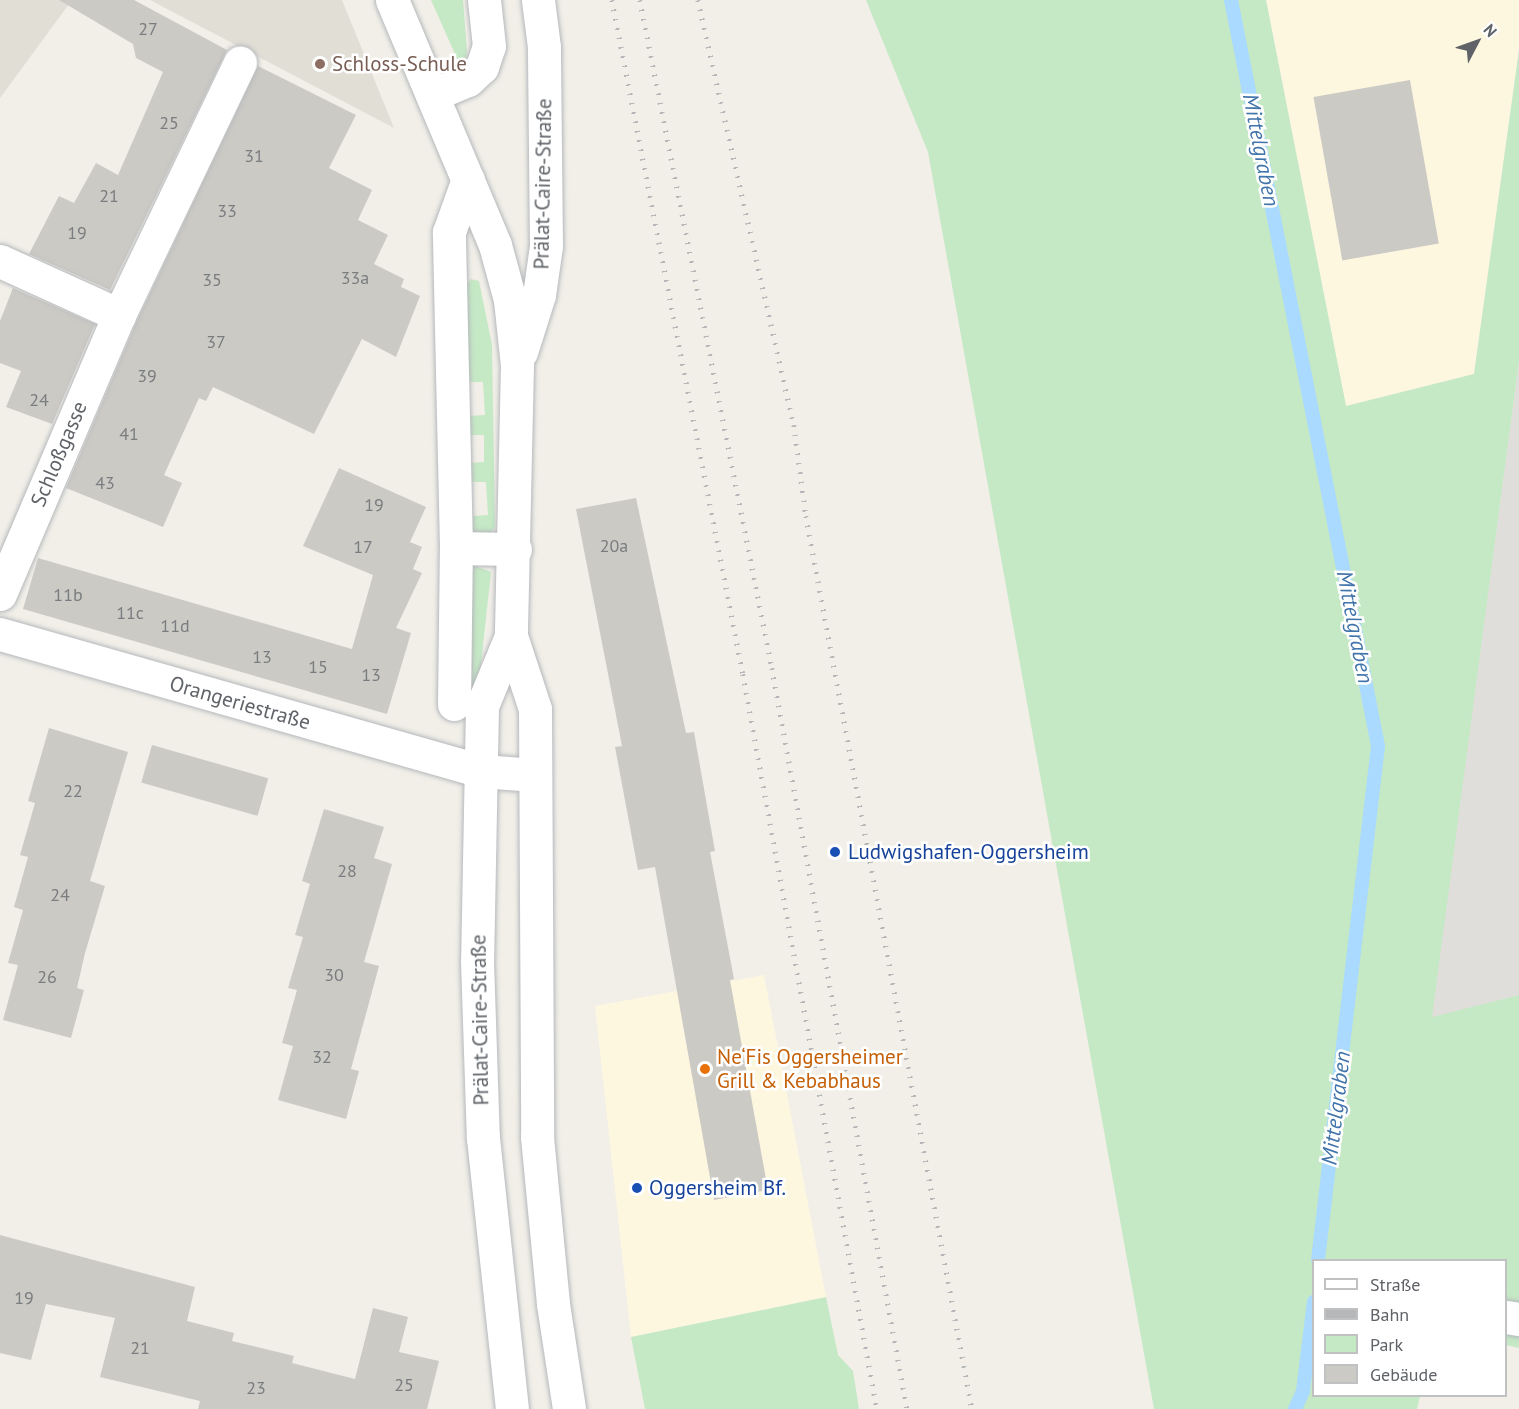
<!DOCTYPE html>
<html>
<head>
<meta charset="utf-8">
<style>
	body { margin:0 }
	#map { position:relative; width:1519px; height:1409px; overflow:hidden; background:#f1efe8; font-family:"PT Sans",sans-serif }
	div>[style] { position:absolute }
	.commercial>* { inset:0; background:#fef7e0 }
	.industrial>* { inset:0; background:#e0deda }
	.education>* { inset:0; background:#e1ded6 }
	.green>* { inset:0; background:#c5e8c5 }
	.stream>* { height:14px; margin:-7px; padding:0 7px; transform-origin:7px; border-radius:7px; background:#aadaff }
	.building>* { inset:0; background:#cccac5; transform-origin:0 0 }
	.roads { filter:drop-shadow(0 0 2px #b5b8bc) drop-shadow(0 0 2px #b5b8bc) }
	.minor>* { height:33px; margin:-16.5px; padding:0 16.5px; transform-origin:16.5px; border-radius:16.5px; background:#fff }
	.rail>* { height:4.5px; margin-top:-2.25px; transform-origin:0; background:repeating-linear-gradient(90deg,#b6b7b8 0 1.5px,transparent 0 9.5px) }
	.dots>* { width:16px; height:16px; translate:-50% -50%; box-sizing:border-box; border:3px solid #fff; border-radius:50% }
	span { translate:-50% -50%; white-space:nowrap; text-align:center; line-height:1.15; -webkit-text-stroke:5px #fff; paint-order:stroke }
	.number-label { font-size:18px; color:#7a7d7f }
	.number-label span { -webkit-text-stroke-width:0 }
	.education-label { font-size:21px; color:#785e54 }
	.left { translate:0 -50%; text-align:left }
	.street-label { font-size:21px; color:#5f6368 }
	.transit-label { font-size:21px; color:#164399 }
	.food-label { font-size:21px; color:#c56008 }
	.water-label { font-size:22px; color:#4174aa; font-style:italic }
	.legend { position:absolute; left:1312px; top:1259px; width:195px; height:138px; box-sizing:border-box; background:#fff; border:2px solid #bfc1c3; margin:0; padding:8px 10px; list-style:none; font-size:18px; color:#5f6368 }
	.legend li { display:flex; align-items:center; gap:12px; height:30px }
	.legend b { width:30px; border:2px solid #bfc1c3 }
	.north { position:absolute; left:1447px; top:12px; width:60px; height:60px; -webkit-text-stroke:4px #fff; paint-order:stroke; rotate:49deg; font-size:16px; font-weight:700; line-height:24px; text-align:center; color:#5f6368 }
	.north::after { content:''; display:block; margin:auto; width:21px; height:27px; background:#5f6368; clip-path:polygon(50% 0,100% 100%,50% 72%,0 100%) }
</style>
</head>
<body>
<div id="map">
	<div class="commercial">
		<div style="clip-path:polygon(1266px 0,1519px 0,1519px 50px,1474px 374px,1346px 406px)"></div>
		<div style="clip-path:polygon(764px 975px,826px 1297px,631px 1337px,595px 1006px)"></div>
	</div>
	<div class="industrial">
		<div style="clip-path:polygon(1519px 361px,1519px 995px,1431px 1018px)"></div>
	</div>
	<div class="education">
		<div style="clip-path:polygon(0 0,72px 0,0 98px)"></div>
		<div style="clip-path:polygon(150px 0,342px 0,394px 128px)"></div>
	</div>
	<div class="green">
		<div style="clip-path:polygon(431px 0,463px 0,467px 52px,463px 72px)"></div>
		<div style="clip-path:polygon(866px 0,1266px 0,1346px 406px,1474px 374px,1519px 50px,1519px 361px,1432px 1017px,1519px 995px,1519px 1348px,1506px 1345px,1506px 1260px,1314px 1260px,1314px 1396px,1420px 1396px,1417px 1409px,1154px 1409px,928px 152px)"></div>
		<div style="clip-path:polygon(471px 279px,479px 281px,492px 345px,495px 527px,487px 539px,473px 533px,473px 516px,488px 515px,486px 482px,471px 482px,470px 463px,484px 462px,484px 435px,469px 435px,468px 416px,485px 415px,483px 382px,467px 382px,464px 286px)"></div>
		<div style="clip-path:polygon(462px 561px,491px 572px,478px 691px,469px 693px)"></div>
		<div style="clip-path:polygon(826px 1297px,838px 1355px,853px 1371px,859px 1409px,645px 1409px,631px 1337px)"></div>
	</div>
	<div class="stream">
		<div style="left:1231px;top:0;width:760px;rotate:78.85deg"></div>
		<div style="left:1378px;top:746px;width:517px;rotate:96.66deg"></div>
		<div style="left:1295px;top:1409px;width:20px;rotate:-66deg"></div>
		<div style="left:1303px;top:1391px;width:90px;rotate:-83deg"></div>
	</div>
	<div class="building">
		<div style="clip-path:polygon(59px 0,134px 0,227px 50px,110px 290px,29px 254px,59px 196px,74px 203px,96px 163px,118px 175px,163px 72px,136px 58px,133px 44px)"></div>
		<div style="clip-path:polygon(258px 66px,356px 115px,329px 168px,372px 190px,358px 220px,388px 235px,374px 264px,404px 279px,401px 287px,420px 296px,396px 357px,362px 339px,314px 434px,213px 387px,206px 401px,199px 398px,164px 475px,182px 483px,163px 527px,66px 488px,136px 323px)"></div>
		<div style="left:1410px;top:80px;width:166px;height:98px;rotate:80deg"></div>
		<div style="clip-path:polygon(13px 288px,95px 324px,52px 424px,6px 407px,21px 371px,0 363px,0 321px)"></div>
		<div style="clip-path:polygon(339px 468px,426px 507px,410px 542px,422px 547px,413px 569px,422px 573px,396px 628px,411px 633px,387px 714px,23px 609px,38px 558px,352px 649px,373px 575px,303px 546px)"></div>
		<div style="clip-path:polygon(636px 498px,686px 733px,694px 732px,715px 851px,710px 852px,734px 979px,730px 980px,768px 1190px,714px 1200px,655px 867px,638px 870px,615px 747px,622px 746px,576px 509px)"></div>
		<div style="clip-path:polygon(49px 728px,128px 752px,90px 881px,105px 886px,85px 953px,77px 988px,84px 990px,71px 1038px,3px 1020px,18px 965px,8px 963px,23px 910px,14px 907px,28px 857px,20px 855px,35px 803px,28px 801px)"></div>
		<div style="left:152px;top:745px;width:121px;height:39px;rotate:16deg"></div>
		<div style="clip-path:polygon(324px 809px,384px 827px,374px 858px,392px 864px,364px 962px,379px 966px,351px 1069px,359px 1071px,346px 1119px,278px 1100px,293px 1046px,282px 1043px,297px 990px,288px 988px,303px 937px,295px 935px,310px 884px,302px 881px)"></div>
		<div style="clip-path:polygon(0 1235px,195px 1287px,187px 1321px,234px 1333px,232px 1341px,294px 1356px,292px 1363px,355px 1379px,373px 1308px,408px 1317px,399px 1352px,439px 1361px,427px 1409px,198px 1409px,200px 1401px,100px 1377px,115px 1318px,46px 1304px,31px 1360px,0 1353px)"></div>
	</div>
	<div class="roads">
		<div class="minor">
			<div style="left:392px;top:0;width:266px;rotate:67.2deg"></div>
			<div style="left:495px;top:245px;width:57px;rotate:74.7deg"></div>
			<div style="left:510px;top:300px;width:65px;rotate:83.9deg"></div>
			<div style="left:517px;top:365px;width:271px;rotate:91.3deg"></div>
			<div style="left:511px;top:636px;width:77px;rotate:71.8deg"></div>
			<div style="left:535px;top:709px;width:428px;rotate:89.7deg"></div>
			<div style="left:537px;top:1137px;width:168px;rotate:84.5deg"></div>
			<div style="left:553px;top:1304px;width:106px;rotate:81.3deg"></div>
			<div style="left:432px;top:95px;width:39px;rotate:-23deg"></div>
			<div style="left:468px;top:80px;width:19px;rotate:-43deg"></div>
			<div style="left:482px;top:67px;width:22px;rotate:-72deg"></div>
			<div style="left:489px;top:46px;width:46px;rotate:-96.2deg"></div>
			<div style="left:0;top:261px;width:131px;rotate:24.4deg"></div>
			<div style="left:521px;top:352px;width:60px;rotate:-72.5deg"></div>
			<div style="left:539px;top:295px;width:49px;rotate:-81.9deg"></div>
			<div style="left:546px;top:246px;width:199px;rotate:-90.6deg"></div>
			<div style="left:544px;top:47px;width:47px;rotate:-97.3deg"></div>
			<div style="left:456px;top:548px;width:59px;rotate:1deg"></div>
			<div style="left:0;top:594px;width:303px;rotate:-66.9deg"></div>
			<div style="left:119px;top:315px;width:280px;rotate:-64.4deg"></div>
			<div style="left:0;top:634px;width:500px;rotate:15.9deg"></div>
			<div style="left:481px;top:771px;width:54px;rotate:4.2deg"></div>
			<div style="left:511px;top:636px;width:76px;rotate:112.5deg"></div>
			<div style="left:482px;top:706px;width:255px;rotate:91.1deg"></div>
			<div style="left:477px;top:961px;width:177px;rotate:88.1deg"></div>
			<div style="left:483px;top:1138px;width:273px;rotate:83.9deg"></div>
			<div style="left:454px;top:704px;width:156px;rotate:-89.3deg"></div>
			<div style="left:456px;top:548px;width:316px;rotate:-91.3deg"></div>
			<div style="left:449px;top:232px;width:56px;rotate:-70.3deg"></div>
			<div style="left:1506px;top:1317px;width:13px;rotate:9deg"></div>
		</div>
	</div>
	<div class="rail">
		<div style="left:612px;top:0;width:687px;rotate:79deg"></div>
		<div style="left:743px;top:674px;width:747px;rotate:79.67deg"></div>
		<div style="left:640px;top:0;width:681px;rotate:78.82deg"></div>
		<div style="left:772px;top:668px;width:753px;rotate:79.67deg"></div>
		<div style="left:698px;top:0;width:436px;rotate:77.3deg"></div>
		<div style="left:794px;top:425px;width:92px;rotate:82.5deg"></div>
		<div style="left:806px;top:516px;width:908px;rotate:79.47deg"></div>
	</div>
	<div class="dots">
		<div style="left:320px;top:64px;background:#8d6e63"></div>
		<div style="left:835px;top:852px;background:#1a4fb4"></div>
		<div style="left:705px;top:1069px;background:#e8710a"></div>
		<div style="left:637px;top:1188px;background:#1a4fb4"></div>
	</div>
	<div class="number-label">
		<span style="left:148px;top:29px">27</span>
		<span style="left:169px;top:123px">25</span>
		<span style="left:254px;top:156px">31</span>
		<span style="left:109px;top:196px">21</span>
		<span style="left:227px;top:211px">33</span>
		<span style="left:77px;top:233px">19</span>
		<span style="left:355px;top:278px">33a</span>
		<span style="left:212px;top:280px">35</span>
		<span style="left:216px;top:342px">37</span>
		<span style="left:147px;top:376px">39</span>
		<span style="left:39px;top:400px">24</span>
		<span style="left:129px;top:434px">41</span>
		<span style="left:105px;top:483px">43</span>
		<span style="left:374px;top:505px">19</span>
		<span style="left:614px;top:546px">20a</span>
		<span style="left:363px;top:547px">17</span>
		<span style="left:68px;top:595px">11b</span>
		<span style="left:130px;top:613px">11c</span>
		<span style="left:175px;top:626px">11d</span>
		<span style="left:262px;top:657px">13</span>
		<span style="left:318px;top:667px">15</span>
		<span style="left:371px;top:675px">13</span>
		<span style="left:73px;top:791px">22</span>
		<span style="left:347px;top:871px">28</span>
		<span style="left:60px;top:895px">24</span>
		<span style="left:334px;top:975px">30</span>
		<span style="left:47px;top:977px">26</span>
		<span style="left:322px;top:1057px">32</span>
		<span style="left:24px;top:1298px">19</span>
		<span style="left:140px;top:1348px">21</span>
		<span style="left:404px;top:1385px">25</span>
		<span style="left:256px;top:1388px">23</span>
	</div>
	<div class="education-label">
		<span class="left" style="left:332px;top:64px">Schloss-Schule</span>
	</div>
	<div class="street-label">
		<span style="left:543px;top:184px;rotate:-89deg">Prälat-Caire-Straße</span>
		<span style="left:59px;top:454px;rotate:-67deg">Schloßgasse</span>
		<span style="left:240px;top:703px;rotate:16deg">Orangeriestraße</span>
		<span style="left:480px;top:1020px;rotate:-91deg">Prälat-Caire-Straße</span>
	</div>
	<div class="transit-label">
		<span class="left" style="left:848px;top:852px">Ludwigshafen-Oggersheim</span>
		<span class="left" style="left:649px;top:1188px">Oggersheim Bf.</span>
	</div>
	<div class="food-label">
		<span class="left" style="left:717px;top:1069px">Ne‘Fis Oggersheimer<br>Grill &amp; Kebabhaus</span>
	</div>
	<div class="water-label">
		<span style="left:1261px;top:150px;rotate:79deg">Mittelgraben</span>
		<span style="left:1355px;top:627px;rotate:79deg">Mittelgraben</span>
		<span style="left:1336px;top:1108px;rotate:-83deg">Mittelgraben</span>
	</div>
	<ul class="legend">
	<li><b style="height:8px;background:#fff"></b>Straße</li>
	<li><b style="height:8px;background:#b6b7b8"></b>Bahn</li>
	<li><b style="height:16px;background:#c5e8c5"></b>Park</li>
	<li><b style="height:16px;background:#cccac5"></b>Gebäude</li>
	</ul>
	<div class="north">N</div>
</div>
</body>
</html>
